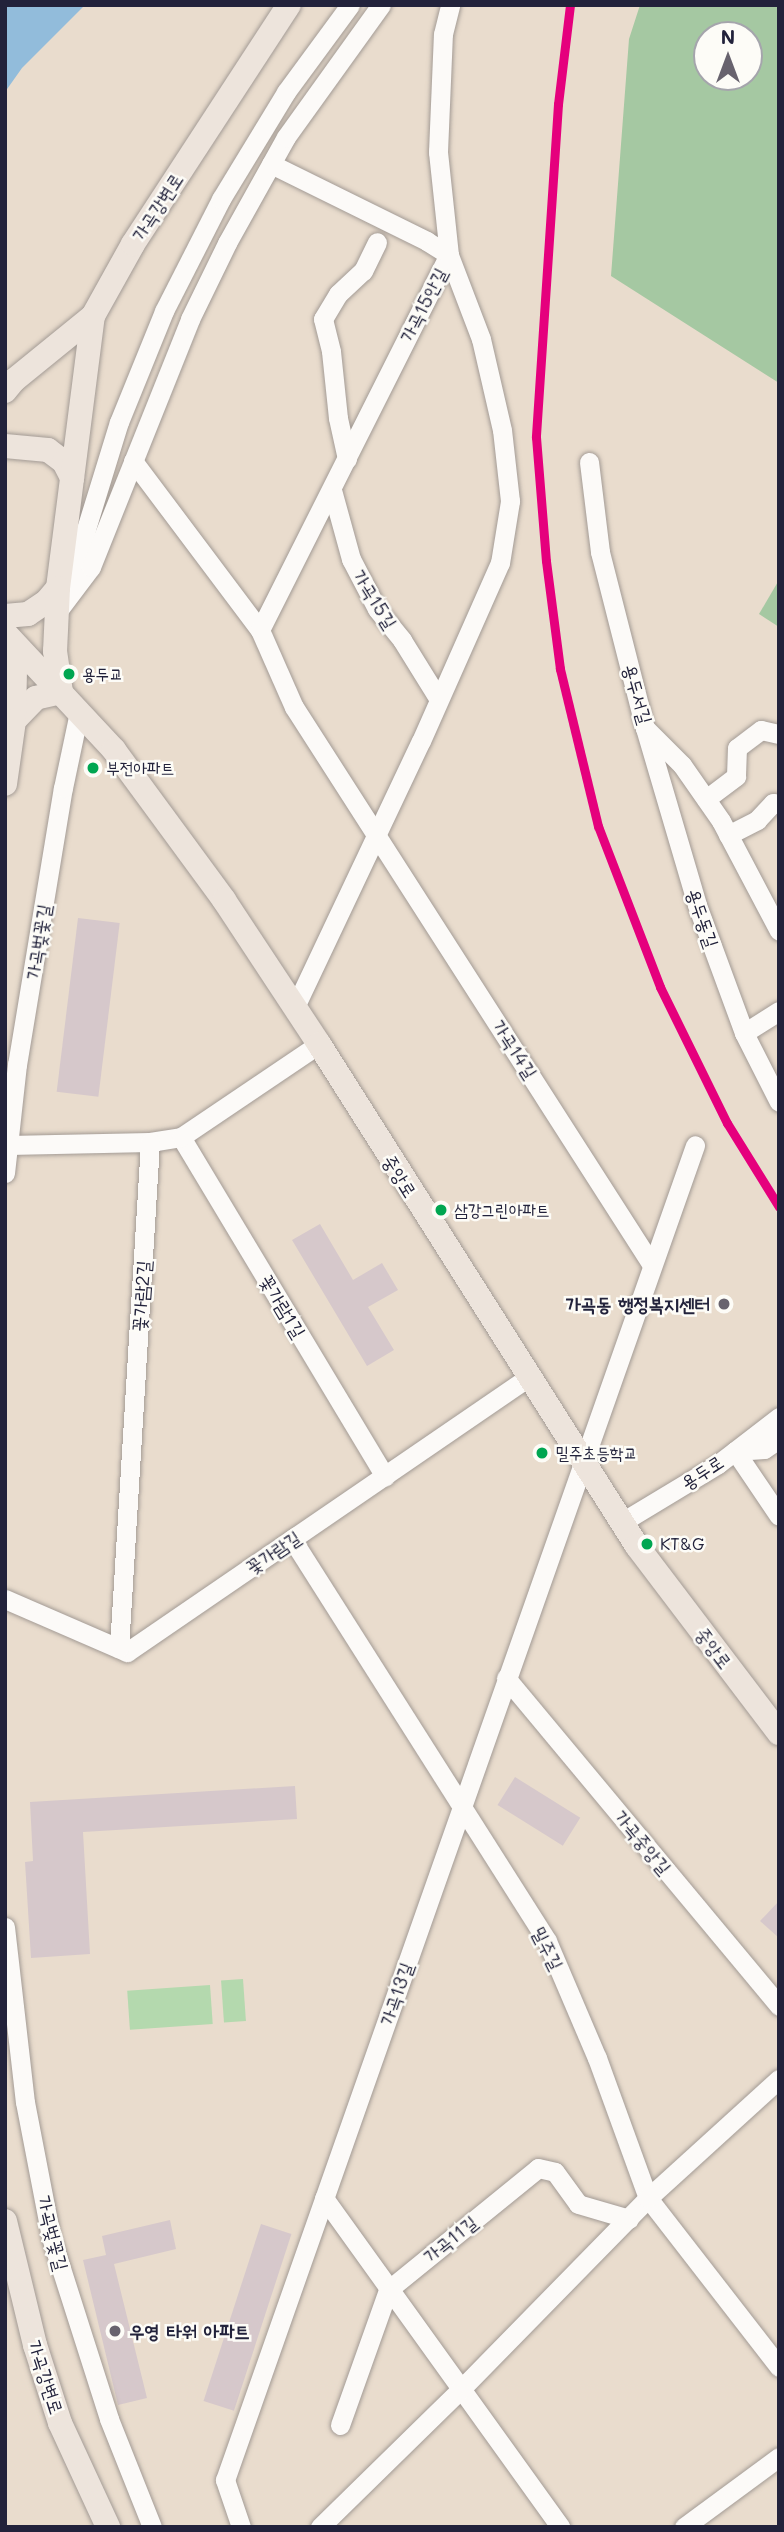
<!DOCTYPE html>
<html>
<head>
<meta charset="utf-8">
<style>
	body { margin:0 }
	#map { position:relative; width:784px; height:2532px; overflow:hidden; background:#e9dccd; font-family:Mali,"Poor Story",sans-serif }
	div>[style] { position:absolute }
	.green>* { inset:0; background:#b4d9ae; transform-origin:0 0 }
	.forest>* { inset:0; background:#a5c8a2 }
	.water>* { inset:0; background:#92bcdb }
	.building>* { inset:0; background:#d6c8cb; transform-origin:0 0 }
	.roads { filter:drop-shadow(0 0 2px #a39b95) drop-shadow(0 0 2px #a39b95) }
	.minor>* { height:19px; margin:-9.5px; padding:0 9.5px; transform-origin:9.5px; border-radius:9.5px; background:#fcfaf8 }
	.major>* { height:24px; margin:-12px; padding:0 12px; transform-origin:12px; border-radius:12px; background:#ede4dc }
	.rail-1>* { height:9px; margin:-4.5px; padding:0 4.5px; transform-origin:4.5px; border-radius:4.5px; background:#e5007d }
	.dots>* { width:19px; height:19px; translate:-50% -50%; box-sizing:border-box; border:4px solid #fdfcf7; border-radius:50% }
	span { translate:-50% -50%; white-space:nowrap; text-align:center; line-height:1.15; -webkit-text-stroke:5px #fdfcf7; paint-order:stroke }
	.bus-label { font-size:17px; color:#22223b }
	.left { translate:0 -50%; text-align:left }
	.street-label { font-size:19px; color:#22223b }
	.poi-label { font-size:19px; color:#22223b; font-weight:700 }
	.right { translate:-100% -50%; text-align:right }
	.frame { position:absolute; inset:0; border:7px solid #22223b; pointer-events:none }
	.north { position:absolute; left:693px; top:21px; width:70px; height:70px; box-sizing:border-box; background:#fdfcf7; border:2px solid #a5a5ac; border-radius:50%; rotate:0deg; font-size:19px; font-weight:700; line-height:28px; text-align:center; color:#22223b }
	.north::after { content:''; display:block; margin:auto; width:24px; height:32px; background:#68636e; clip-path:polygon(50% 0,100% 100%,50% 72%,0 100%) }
</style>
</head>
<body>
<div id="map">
	<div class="green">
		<div style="left:243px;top:1979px;width:42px;height:22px;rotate:86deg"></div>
		<div style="left:210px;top:1985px;width:39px;height:83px;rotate:86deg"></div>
	</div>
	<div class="forest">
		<div style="clip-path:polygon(evenodd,640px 5px,779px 5px,779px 383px,611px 276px,629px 39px,640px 5px,707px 35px,749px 35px,749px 77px,707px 77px,707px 35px)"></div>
		<div style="clip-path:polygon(779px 580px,779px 627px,759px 614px)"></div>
	</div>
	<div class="water">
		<div style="clip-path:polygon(5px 5px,85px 5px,22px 68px,5px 92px)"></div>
	</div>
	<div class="building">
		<div style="left:78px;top:918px;width:42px;height:175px;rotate:7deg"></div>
		<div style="clip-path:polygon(320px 1224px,353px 1280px,382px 1263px,398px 1290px,368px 1307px,394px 1350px,367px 1366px,292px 1240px)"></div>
		<div style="left:515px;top:1777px;width:77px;height:33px;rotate:32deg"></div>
		<div style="clip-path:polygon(295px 1786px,297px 1819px,83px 1832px,90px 1954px,31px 1958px,25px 1862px,33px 1861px,30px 1802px)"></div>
		<div style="clip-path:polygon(779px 1901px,779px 1938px,760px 1921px)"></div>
		<div style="clip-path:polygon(170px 2220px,176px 2249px,114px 2264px,147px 2398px,118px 2405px,83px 2260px,106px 2255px,102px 2236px)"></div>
		<div style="left:261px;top:2224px;width:32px;height:186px;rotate:18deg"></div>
	</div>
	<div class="roads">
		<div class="minor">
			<div style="left:347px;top:459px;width:42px;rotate:-102.4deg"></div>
			<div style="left:338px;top:418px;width:67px;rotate:-96deg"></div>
			<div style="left:331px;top:351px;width:33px;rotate:-104deg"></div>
			<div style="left:323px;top:319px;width:29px;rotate:-59deg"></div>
			<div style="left:338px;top:294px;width:34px;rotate:-43deg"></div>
			<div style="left:363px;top:271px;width:32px;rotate:-64deg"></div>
			<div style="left:133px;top:461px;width:211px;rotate:53.1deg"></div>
			<div style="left:260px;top:630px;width:84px;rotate:66.2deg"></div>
			<div style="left:294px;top:707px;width:663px;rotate:57.32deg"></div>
			<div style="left:589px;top:462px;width:91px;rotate:83deg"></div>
			<div style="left:600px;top:552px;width:182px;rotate:75.7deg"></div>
			<div style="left:645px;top:728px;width:52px;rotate:45deg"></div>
			<div style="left:682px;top:765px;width:68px;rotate:55.1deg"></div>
			<div style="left:721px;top:821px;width:124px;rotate:62.2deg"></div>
			<div style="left:332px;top:490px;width:72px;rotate:74.6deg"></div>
			<div style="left:351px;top:559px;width:56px;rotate:62.5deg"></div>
			<div style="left:377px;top:609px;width:40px;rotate:51deg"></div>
			<div style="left:402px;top:640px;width:68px;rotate:58.2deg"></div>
			<div style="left:74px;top:584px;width:56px;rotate:-77.7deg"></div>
			<div style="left:86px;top:529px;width:112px;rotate:-72.9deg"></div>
			<div style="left:119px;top:422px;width:120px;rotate:-67.9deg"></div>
			<div style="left:164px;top:311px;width:126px;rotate:-63deg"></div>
			<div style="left:221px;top:199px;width:125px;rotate:-58.7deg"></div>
			<div style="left:286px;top:92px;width:108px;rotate:-53.7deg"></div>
			<div style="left:57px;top:612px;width:56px;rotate:-52.9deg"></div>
			<div style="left:91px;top:567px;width:267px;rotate:-68.2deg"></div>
			<div style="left:190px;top:319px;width:85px;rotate:-64deg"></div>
			<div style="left:227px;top:243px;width:121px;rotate:-60.9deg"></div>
			<div style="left:286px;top:137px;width:163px;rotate:-54.3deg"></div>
			<div style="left:260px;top:630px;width:420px;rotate:-63.3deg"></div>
			<div style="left:449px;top:255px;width:26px;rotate:-148deg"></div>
			<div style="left:427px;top:241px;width:174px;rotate:-153.7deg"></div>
			<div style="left:645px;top:728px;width:184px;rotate:73.6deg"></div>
			<div style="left:697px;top:905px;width:136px;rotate:69.8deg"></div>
			<div style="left:744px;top:1033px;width:77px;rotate:63.1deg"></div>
			<div style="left:706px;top:799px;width:38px;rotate:-37deg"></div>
			<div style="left:736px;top:776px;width:28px;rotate:-88deg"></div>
			<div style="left:737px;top:748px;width:30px;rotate:-37deg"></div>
			<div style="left:761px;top:730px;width:18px;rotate:13deg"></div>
			<div style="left:728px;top:835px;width:33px;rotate:-27deg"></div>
			<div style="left:757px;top:820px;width:23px;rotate:-47deg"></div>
			<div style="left:773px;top:803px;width:6px;rotate:9deg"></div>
			<div style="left:295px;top:1007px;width:294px;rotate:-64.7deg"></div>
			<div style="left:421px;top:741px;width:195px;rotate:-66.1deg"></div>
			<div style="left:500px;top:563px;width:63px;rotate:-80.8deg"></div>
			<div style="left:510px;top:501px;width:71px;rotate:-96.4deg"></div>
			<div style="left:502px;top:430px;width:93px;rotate:-103deg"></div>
			<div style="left:481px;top:339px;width:90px;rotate:-110.9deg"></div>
			<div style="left:449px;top:255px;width:104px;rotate:-96.1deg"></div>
			<div style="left:438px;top:152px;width:118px;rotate:-87.6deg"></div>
			<div style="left:443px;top:34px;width:30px;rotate:-76deg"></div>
			<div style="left:744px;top:1033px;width:41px;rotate:-32.2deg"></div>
			<div style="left:181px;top:1137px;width:396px;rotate:59deg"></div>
			<div style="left:8px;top:1145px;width:142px;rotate:-1.2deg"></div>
			<div style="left:150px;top:1142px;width:31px;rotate:-9deg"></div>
			<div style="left:181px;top:1137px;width:166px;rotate:-34deg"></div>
			<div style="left:5px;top:1173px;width:109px;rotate:-83.7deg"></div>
			<div style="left:17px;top:1065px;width:281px;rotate:-80.6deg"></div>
			<div style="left:63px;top:788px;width:78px;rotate:-78.1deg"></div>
			<div style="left:735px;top:1451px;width:78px;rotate:55.9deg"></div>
			<div style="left:735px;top:1451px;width:29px;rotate:-4deg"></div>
			<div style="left:764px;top:1449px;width:18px;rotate:-34deg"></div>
			<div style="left:622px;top:1522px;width:112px;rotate:-31.1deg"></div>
			<div style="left:718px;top:1464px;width:77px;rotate:-37.6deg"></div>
			<div style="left:292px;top:1539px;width:476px;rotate:57.6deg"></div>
			<div style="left:547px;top:1941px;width:127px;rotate:66.9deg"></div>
			<div style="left:597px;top:2058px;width:149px;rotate:70deg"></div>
			<div style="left:648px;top:2198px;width:214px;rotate:52.2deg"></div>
			<div style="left:5px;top:1599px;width:133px;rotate:23.5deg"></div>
			<div style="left:127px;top:1652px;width:487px;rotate:-34.4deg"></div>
			<div style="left:119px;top:1648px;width:507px;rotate:-86.49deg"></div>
			<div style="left:506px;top:1678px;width:427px;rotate:50.2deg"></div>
			<div style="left:5px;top:1927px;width:176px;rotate:83.5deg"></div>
			<div style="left:25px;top:2102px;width:137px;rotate:79.1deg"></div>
			<div style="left:51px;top:2237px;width:191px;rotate:72.3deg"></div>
			<div style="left:109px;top:2419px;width:116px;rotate:68.3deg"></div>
			<div style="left:324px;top:2198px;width:405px;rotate:54.3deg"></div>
			<div style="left:340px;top:2425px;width:143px;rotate:-70.4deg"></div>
			<div style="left:388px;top:2290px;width:193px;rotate:-39.1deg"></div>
			<div style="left:538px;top:2168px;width:17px;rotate:13deg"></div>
			<div style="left:555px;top:2172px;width:39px;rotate:54deg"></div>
			<div style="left:578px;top:2204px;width:53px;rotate:16.4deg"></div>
			<div style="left:241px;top:2527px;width:50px;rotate:-108.8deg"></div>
			<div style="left:225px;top:2480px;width:1415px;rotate:-70.6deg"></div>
			<div style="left:320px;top:2527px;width:197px;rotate:-44.4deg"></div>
			<div style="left:461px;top:2389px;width:267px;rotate:-45.6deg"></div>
			<div style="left:648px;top:2198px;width:177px;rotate:-42.3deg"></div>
			<div style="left:684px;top:2527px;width:118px;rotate:-36.4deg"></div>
		</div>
		<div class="major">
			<div style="left:5px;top:391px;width:13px;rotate:-51deg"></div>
			<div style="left:13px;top:381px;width:103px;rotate:-39.1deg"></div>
			<div style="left:93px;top:316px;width:82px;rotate:-60.9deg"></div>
			<div style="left:133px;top:244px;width:285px;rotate:-56.9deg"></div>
			<div style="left:5px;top:446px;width:43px;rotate:5.3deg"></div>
			<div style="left:48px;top:450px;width:20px;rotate:37deg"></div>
			<div style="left:64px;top:462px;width:18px;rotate:63deg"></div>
			<div style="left:58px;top:588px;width:274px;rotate:-82.7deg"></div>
			<div style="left:5px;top:616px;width:23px;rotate:-5deg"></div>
			<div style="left:28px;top:614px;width:23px;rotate:-34deg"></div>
			<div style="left:47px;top:601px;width:17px;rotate:-50deg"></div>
			<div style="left:58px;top:588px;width:63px;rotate:92.7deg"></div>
			<div style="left:55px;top:651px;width:41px;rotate:81.7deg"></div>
			<div style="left:61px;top:692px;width:26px;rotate:167deg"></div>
			<div style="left:36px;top:698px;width:32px;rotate:134deg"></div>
			<div style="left:14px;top:721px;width:50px;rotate:-88.9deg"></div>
			<div style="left:15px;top:671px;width:25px;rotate:-113deg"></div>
			<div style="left:5px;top:633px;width:160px;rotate:47deg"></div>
			<div style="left:114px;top:750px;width:186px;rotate:53.7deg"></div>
			<div style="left:224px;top:900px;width:173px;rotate:56.6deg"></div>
			<div style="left:319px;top:1044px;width:594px;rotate:57.65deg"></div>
			<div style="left:637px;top:1546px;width:235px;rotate:52.8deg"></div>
			<div style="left:5px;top:784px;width:64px;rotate:-81.9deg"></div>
			<div style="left:5px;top:2221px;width:128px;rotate:76.4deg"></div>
			<div style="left:35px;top:2345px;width:82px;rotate:72.2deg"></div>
			<div style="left:60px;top:2423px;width:115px;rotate:65.2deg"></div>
		</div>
	</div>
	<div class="rail-1">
		<div style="left:570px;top:5px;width:100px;rotate:96.9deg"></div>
		<div style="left:558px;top:104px;width:334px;rotate:93.8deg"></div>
		<div style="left:536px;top:437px;width:124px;rotate:85.4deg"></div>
		<div style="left:546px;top:561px;width:109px;rotate:82.6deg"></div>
		<div style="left:560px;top:669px;width:162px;rotate:76.4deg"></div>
		<div style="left:598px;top:826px;width:173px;rotate:68.9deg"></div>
		<div style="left:660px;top:987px;width:152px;rotate:63.8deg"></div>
		<div style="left:727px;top:1123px;width:99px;rotate:58.2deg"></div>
	</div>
	<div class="dots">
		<div style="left:69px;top:674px;background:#00a651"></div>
		<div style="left:93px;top:768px;background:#00a651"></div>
		<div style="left:441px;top:1210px;background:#00a651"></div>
		<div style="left:724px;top:1304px;background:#68636e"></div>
		<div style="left:542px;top:1453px;background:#00a651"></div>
		<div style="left:647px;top:1544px;background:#00a651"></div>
		<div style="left:115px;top:2331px;background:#68636e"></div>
	</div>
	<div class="bus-label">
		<span class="left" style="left:82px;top:674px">용두교</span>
		<span class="left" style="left:106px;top:768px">부전아파트</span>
		<span class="left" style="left:454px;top:1210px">삼강그린아파트</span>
		<span class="left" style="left:555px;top:1453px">밀주초등학교</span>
		<span class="left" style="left:660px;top:1544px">KT&amp;G</span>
	</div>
	<div class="street-label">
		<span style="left:157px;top:207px;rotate:-57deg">가곡강변로</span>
		<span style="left:423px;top:305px;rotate:-63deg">가곡15안길</span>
		<span style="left:375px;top:599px;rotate:58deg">가곡15길</span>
		<span style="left:638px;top:694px;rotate:74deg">용두서길</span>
		<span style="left:703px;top:918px;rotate:71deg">용두동길</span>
		<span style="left:38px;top:942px;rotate:-81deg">가곡벚꽃길</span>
		<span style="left:515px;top:1049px;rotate:57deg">가곡14길</span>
		<span style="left:400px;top:1176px;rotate:58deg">중앙로</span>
		<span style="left:141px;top:1296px;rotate:-86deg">꽃가람2길</span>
		<span style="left:283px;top:1306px;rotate:59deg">꽃가람1길</span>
		<span style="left:702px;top:1472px;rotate:-33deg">용두로</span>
		<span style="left:273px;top:1552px;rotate:-34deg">꽃가람길</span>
		<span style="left:714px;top:1648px;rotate:53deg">중앙로</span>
		<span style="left:643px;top:1842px;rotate:50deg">가곡중앙길</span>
		<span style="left:548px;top:1948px;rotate:63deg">밀주길</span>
		<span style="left:396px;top:1994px;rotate:-71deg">가곡13길</span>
		<span style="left:53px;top:2233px;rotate:76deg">가곡벚꽃길</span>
		<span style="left:450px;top:2239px;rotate:-39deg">가곡11길</span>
		<span style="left:46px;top:2377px;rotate:72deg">가곡강변로</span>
	</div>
	<div class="poi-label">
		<span class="right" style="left:710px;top:1304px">가곡동 행정복지센터</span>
		<span class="left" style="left:129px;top:2331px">우영 타워 아파트</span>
	</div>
	<div class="frame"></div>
	<div class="north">N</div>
</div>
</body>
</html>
